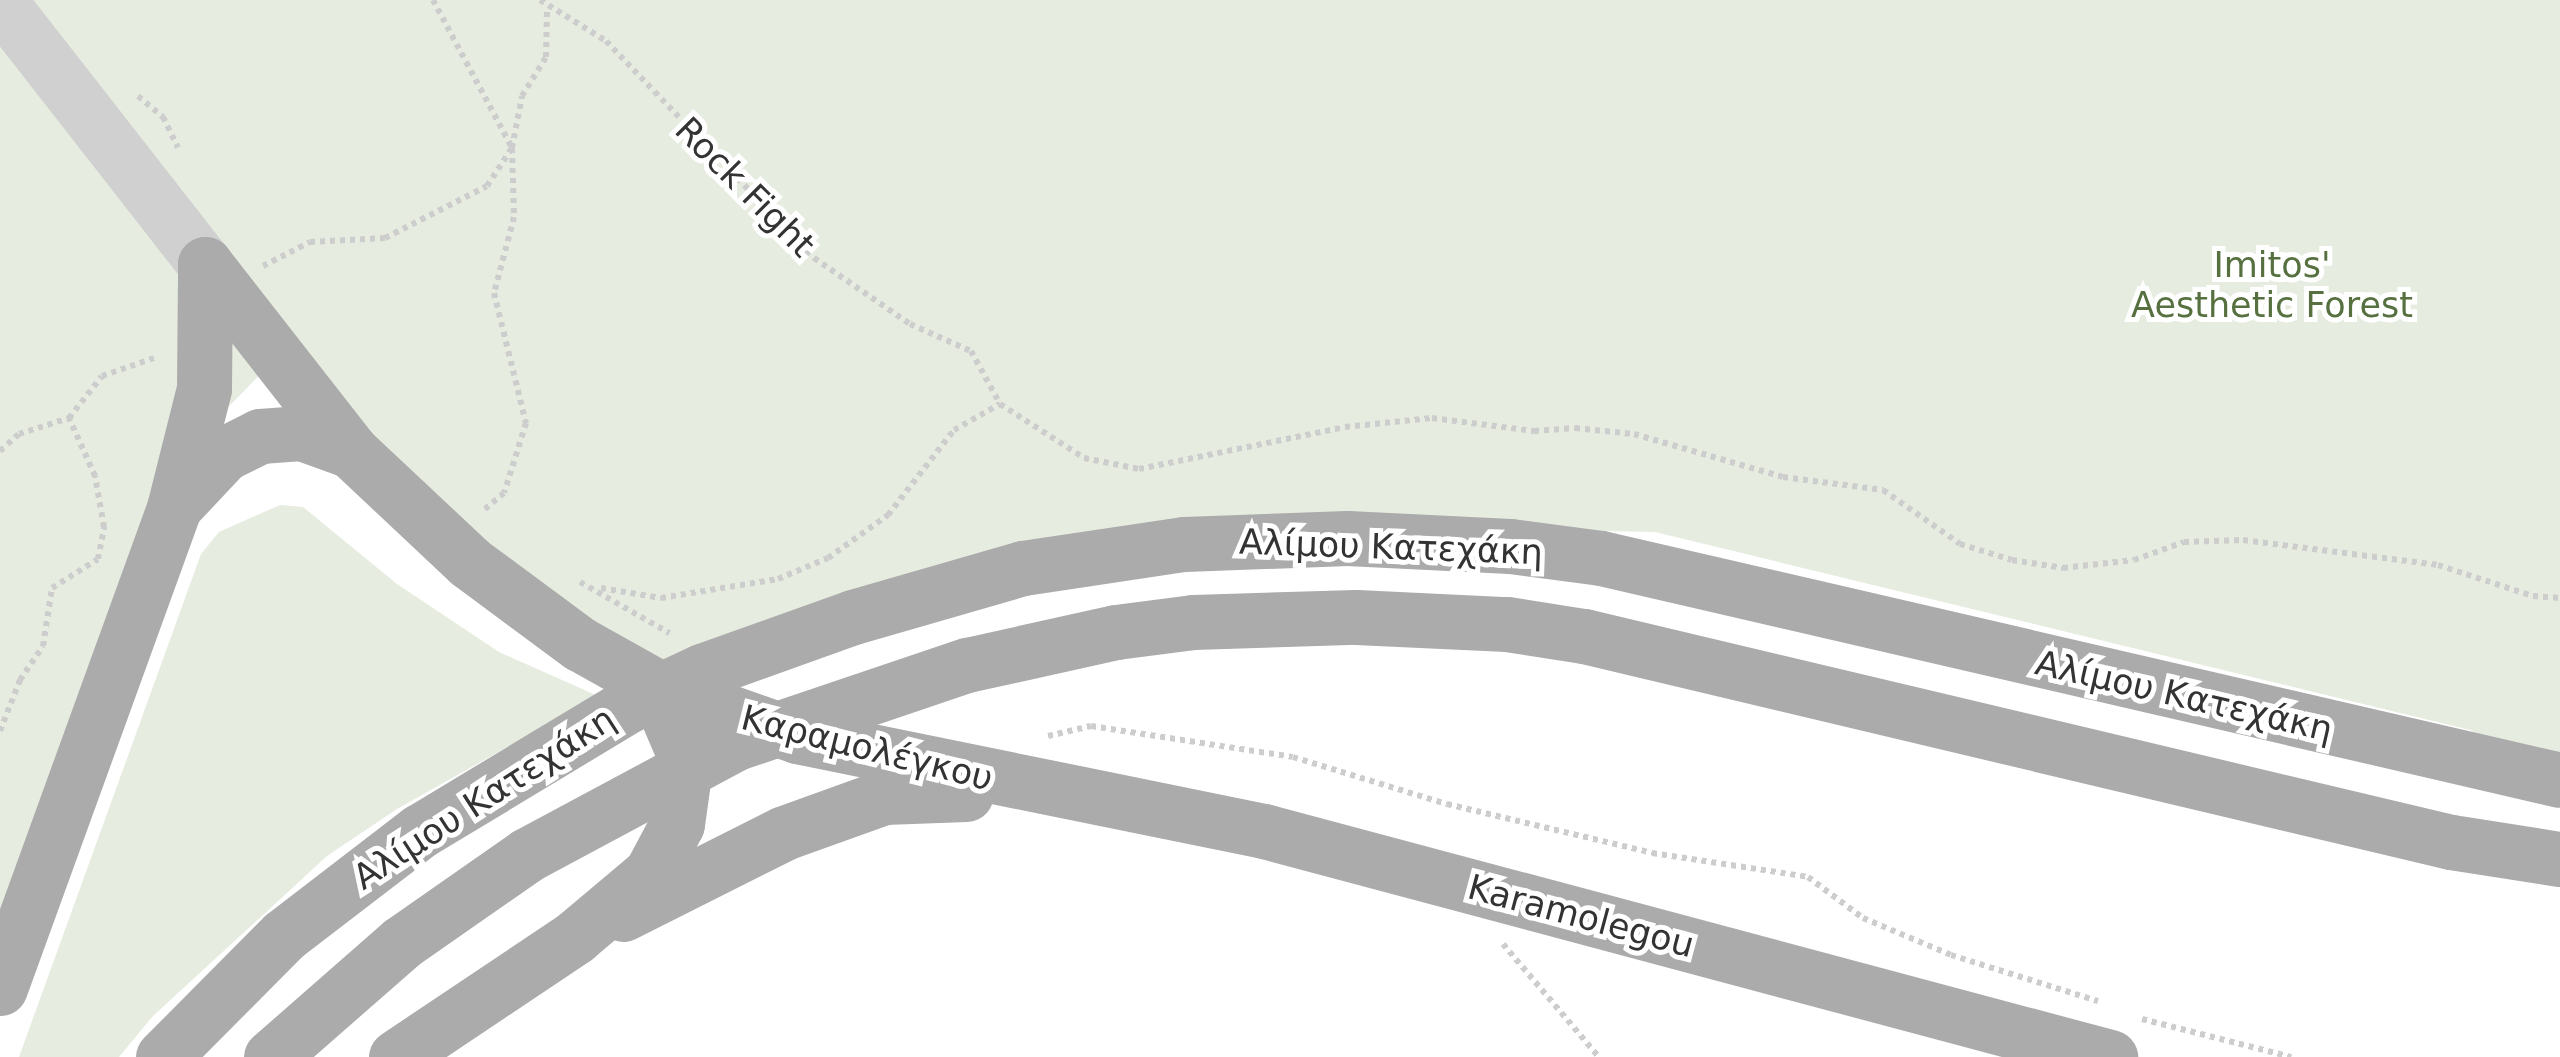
<!DOCTYPE html>
<html>
<head>
<meta charset="utf-8">
<style>
	body { margin:0 }
	#map { position:relative; width:2560px; height:1057px; overflow:hidden; background:#fff; font-family:"DejaVu Sans",sans-serif }
	div>[style] { position:absolute }
	.green>* { inset:0; background:#e6ecdf }
	.path>* { height:6px; margin-top:-3px; transform-origin:0; background:repeating-linear-gradient(90deg,#cdcdcd 0 5px,transparent 0 10px) }
	.minor>* { height:55px; margin:-27.5px; padding:0 27.5px; transform-origin:27.5px; border-radius:27.5px; background:#d0d0d0 }
	.major>* { height:55px; margin:-27.5px; padding:0 27.5px; transform-origin:27.5px; border-radius:27.5px; background:#ababab }
	.major-bridge>* { height:55px; margin:-27.5px; padding:0 27.5px; transform-origin:27.5px; border-radius:27.5px; background:#ababab }
	span { translate:-50% -50%; white-space:nowrap; text-align:center; line-height:1.15; -webkit-text-stroke:10px #fff; paint-order:stroke }
	.street-label { font-size:35px; color:#333 }
	.park-label { font-size:35px; color:#56703f }
</style>
</head>
<body>
<div id="map">
	<div class="green">
		<div style="clip-path:polygon(0 0,2560px 0,2560px 783px,2470px 730px,1655px 532px,1232px 524px,660px 673px,553px 610px,284px 350px,160px 477px,0 923px)"></div>
		<div style="clip-path:polygon(280px 505px,303px 507px,397px 584px,499px 652px,598px 696px,397px 809px,327px 856px,153px 1016px,119px 1057px,19px 1057px,201px 554px,219px 532px)"></div>
	</div>
	<div class="path">
		<div style="left:433px;top:0;width:168px;rotate:61.9deg"></div>
		<div style="left:512px;top:148px;width:69px;rotate:88.3deg"></div>
		<div style="left:514px;top:217px;width:79px;rotate:104.7deg"></div>
		<div style="left:494px;top:293px;width:134px;rotate:76.2deg"></div>
		<div style="left:526px;top:423px;width:73px;rotate:107.4deg"></div>
		<div style="left:504px;top:493px;width:26px;rotate:140deg"></div>
		<div style="left:540px;top:0;width:78px;rotate:31.8deg"></div>
		<div style="left:606px;top:41px;width:301px;rotate:46.2deg"></div>
		<div style="left:814px;top:258px;width:116px;rotate:34.5deg"></div>
		<div style="left:910px;top:324px;width:67px;rotate:23.9deg"></div>
		<div style="left:971px;top:351px;width:60px;rotate:61.3deg"></div>
		<div style="left:1000px;top:404px;width:100px;rotate:32.7deg"></div>
		<div style="left:1084px;top:458px;width:56px;rotate:11.3deg"></div>
		<div style="left:1139px;top:469px;width:210px;rotate:-11.5deg"></div>
		<div style="left:1345px;top:427px;width:87px;rotate:-5.9deg"></div>
		<div style="left:1432px;top:418px;width:103px;rotate:7.3deg"></div>
		<div style="left:1534px;top:431px;width:41px;rotate:-4.2deg"></div>
		<div style="left:1575px;top:428px;width:59px;rotate:5.8deg"></div>
		<div style="left:1634px;top:434px;width:155px;rotate:16.1deg"></div>
		<div style="left:1783px;top:477px;width:101px;rotate:7.4deg"></div>
		<div style="left:1883px;top:490px;width:94px;rotate:35deg"></div>
		<div style="left:1960px;top:544px;width:54px;rotate:17.1deg"></div>
		<div style="left:2012px;top:560px;width:52px;rotate:8.9deg"></div>
		<div style="left:2063px;top:568px;width:71px;rotate:-6.4deg"></div>
		<div style="left:2134px;top:560px;width:53px;rotate:-19.8deg"></div>
		<div style="left:2184px;top:542px;width:59px;rotate:-1.9deg"></div>
		<div style="left:2243px;top:540px;width:197px;rotate:7.3deg"></div>
		<div style="left:2438px;top:565px;width:100px;rotate:18.1deg"></div>
		<div style="left:2533px;top:596px;width:27px;rotate:4deg"></div>
		<div style="left:138px;top:96px;width:33px;rotate:40deg"></div>
		<div style="left:163px;top:117px;width:34px;rotate:64deg"></div>
		<div style="left:263px;top:266px;width:53px;rotate:-27.1deg"></div>
		<div style="left:310px;top:242px;width:75px;rotate:-3.1deg"></div>
		<div style="left:385px;top:238px;width:114px;rotate:-27deg"></div>
		<div style="left:487px;top:186px;width:45px;rotate:-56.7deg"></div>
		<div style="left:512px;top:148px;width:53px;rotate:-79.1deg"></div>
		<div style="left:522px;top:96px;width:46px;rotate:-58.4deg"></div>
		<div style="left:546px;top:57px;width:47px;rotate:-88.8deg"></div>
		<div style="left:0;top:451px;width:25px;rotate:-42deg"></div>
		<div style="left:19px;top:434px;width:52px;rotate:-17.7deg"></div>
		<div style="left:580px;top:582px;width:103px;rotate:29.8deg"></div>
		<div style="left:601px;top:588px;width:61px;rotate:9.5deg"></div>
		<div style="left:661px;top:598px;width:119px;rotate:-9.2deg"></div>
		<div style="left:778px;top:579px;width:54px;rotate:-22.8deg"></div>
		<div style="left:828px;top:558px;width:74px;rotate:-35.6deg"></div>
		<div style="left:888px;top:515px;width:108px;rotate:-52.2deg"></div>
		<div style="left:954px;top:430px;width:53px;rotate:-29.5deg"></div>
		<div style="left:0;top:731px;width:55px;rotate:-68.6deg"></div>
		<div style="left:20px;top:680px;width:41px;rotate:-55.9deg"></div>
		<div style="left:43px;top:646px;width:59px;rotate:-81.2deg"></div>
		<div style="left:52px;top:588px;width:54px;rotate:-32.2deg"></div>
		<div style="left:98px;top:559px;width:33px;rotate:-79deg"></div>
		<div style="left:104px;top:527px;width:52px;rotate:-100deg"></div>
		<div style="left:95px;top:476px;width:64px;rotate:-114.1deg"></div>
		<div style="left:69px;top:418px;width:53px;rotate:-51.8deg"></div>
		<div style="left:102px;top:376px;width:58px;rotate:-19.1deg"></div>
		<div style="left:1048px;top:736px;width:44px;rotate:-13.1deg"></div>
		<div style="left:1091px;top:726px;width:204px;rotate:8.7deg"></div>
		<div style="left:1293px;top:757px;width:161px;rotate:17deg"></div>
		<div style="left:1447px;top:804px;width:211px;rotate:13.4deg"></div>
		<div style="left:1652px;top:853px;width:158px;rotate:8.7deg"></div>
		<div style="left:1808px;top:877px;width:69px;rotate:36.7deg"></div>
		<div style="left:1863px;top:918px;width:95px;rotate:22.8deg"></div>
		<div style="left:1951px;top:955px;width:154px;rotate:17.4deg"></div>
		<div style="left:1503px;top:944px;width:148px;rotate:49.7deg"></div>
		<div style="left:2142px;top:1019px;width:154px;rotate:14.3deg"></div>
	</div>
	<div class="minor">
		<div style="left:0;top:2px;width:333px;rotate:52deg"></div>
	</div>
	<div class="major">
		<div style="left:205px;top:264px;width:237px;rotate:52deg"></div>
		<div style="left:351px;top:451px;width:162px;rotate:43.2deg"></div>
		<div style="left:469px;top:562px;width:138px;rotate:36.5deg"></div>
		<div style="left:580px;top:644px;width:86px;rotate:29.2deg"></div>
		<div style="left:655px;top:686px;width:151px;rotate:19.4deg"></div>
		<div style="left:797px;top:736px;width:477px;rotate:11.5deg"></div>
		<div style="left:1264px;top:831px;width:876px;rotate:14.96deg"></div>
		<div style="left:178px;top:503px;width:67px;rotate:-46.8deg"></div>
		<div style="left:224px;top:454px;width:40px;rotate:-26.6deg"></div>
		<div style="left:260px;top:436px;width:41px;rotate:-4.2deg"></div>
		<div style="left:301px;top:433px;width:53px;rotate:19.8deg"></div>
		<div style="left:853px;top:617px;width:177px;rotate:-16.1deg"></div>
		<div style="left:1023px;top:568px;width:163px;rotate:-8.5deg"></div>
		<div style="left:1184px;top:544px;width:163px;rotate:-2.1deg"></div>
		<div style="left:1347px;top:538px;width:163px;rotate:2.8deg"></div>
		<div style="left:1510px;top:546px;width:92px;rotate:7.5deg"></div>
		<div style="left:1601px;top:558px;width:984px;rotate:13.03deg"></div>
		<div style="left:967px;top:665px;width:153px;rotate:-12.5deg"></div>
		<div style="left:1116px;top:632px;width:78px;rotate:-7.4deg"></div>
		<div style="left:1193px;top:622px;width:163px;rotate:-1.8deg"></div>
		<div style="left:1356px;top:617px;width:151px;rotate:2.7deg"></div>
		<div style="left:1507px;top:624px;width:78px;rotate:8.9deg"></div>
		<div style="left:1584px;top:636px;width:891px;rotate:13.37deg"></div>
		<div style="left:2451px;top:842px;width:110px;rotate:8.9deg"></div>
		<div style="left:623px;top:914px;width:180px;rotate:-26.7deg"></div>
		<div style="left:784px;top:833px;width:106px;rotate:-19.8deg"></div>
		<div style="left:884px;top:797px;width:82px;rotate:-2.1deg"></div>
		<div style="left:0;top:988px;width:511px;rotate:-70.07deg"></div>
		<div style="left:174px;top:508px;width:123px;rotate:-75.9deg"></div>
		<div style="left:204px;top:389px;width:125px;rotate:-89.5deg"></div>
		<div style="left:163px;top:1057px;width:170px;rotate:-45.2deg"></div>
		<div style="left:283px;top:936px;width:173px;rotate:-37.5deg"></div>
		<div style="left:271px;top:1057px;width:173px;rotate:-41.2deg"></div>
		<div style="left:401px;top:943px;width:154px;rotate:-34.9deg"></div>
		<div style="left:396px;top:1057px;width:216px;rotate:-33.8deg"></div>
		<div style="left:575px;top:937px;width:99px;rotate:-40.1deg"></div>
		<div style="left:651px;top:873px;width:55px;rotate:-62deg"></div>
		<div style="left:677px;top:824px;width:66px;rotate:-82.1deg"></div>
		<div style="left:686px;top:759px;width:79px;rotate:-113deg"></div>
	</div>
	<div class="major-bridge">
		<div style="left:420px;top:831px;width:244px;rotate:-31.1deg"></div>
		<div style="left:629px;top:705px;width:81px;rotate:-25deg"></div>
		<div style="left:702px;top:671px;width:160px;rotate:-19.7deg"></div>
		<div style="left:527px;top:855px;width:237px;rotate:-28.2deg"></div>
		<div style="left:736px;top:743px;width:244px;rotate:-18.7deg"></div>
	</div>
	<div class="street-label">
		<span style="left:745px;top:187px;rotate:45deg">Rock Fight</span>
		<span style="left:1391px;top:547px;rotate:2deg">Αλίμου Κατεχάκη</span>
		<span style="left:2184px;top:696px;rotate:13deg">Αλίμου Κατεχάκη</span>
		<span style="left:867px;top:748px;rotate:14deg">Καραμολέγκου</span>
		<span style="left:484px;top:798px;rotate:-33deg">Αλίμου Κατεχάκη</span>
		<span style="left:1581px;top:916px;rotate:15deg">Karamolegou</span>
	</div>
	<div class="park-label">
		<span style="left:2272px;top:285px">Imitos'<br>Aesthetic Forest</span>
	</div>
</div>
</body>
</html>
